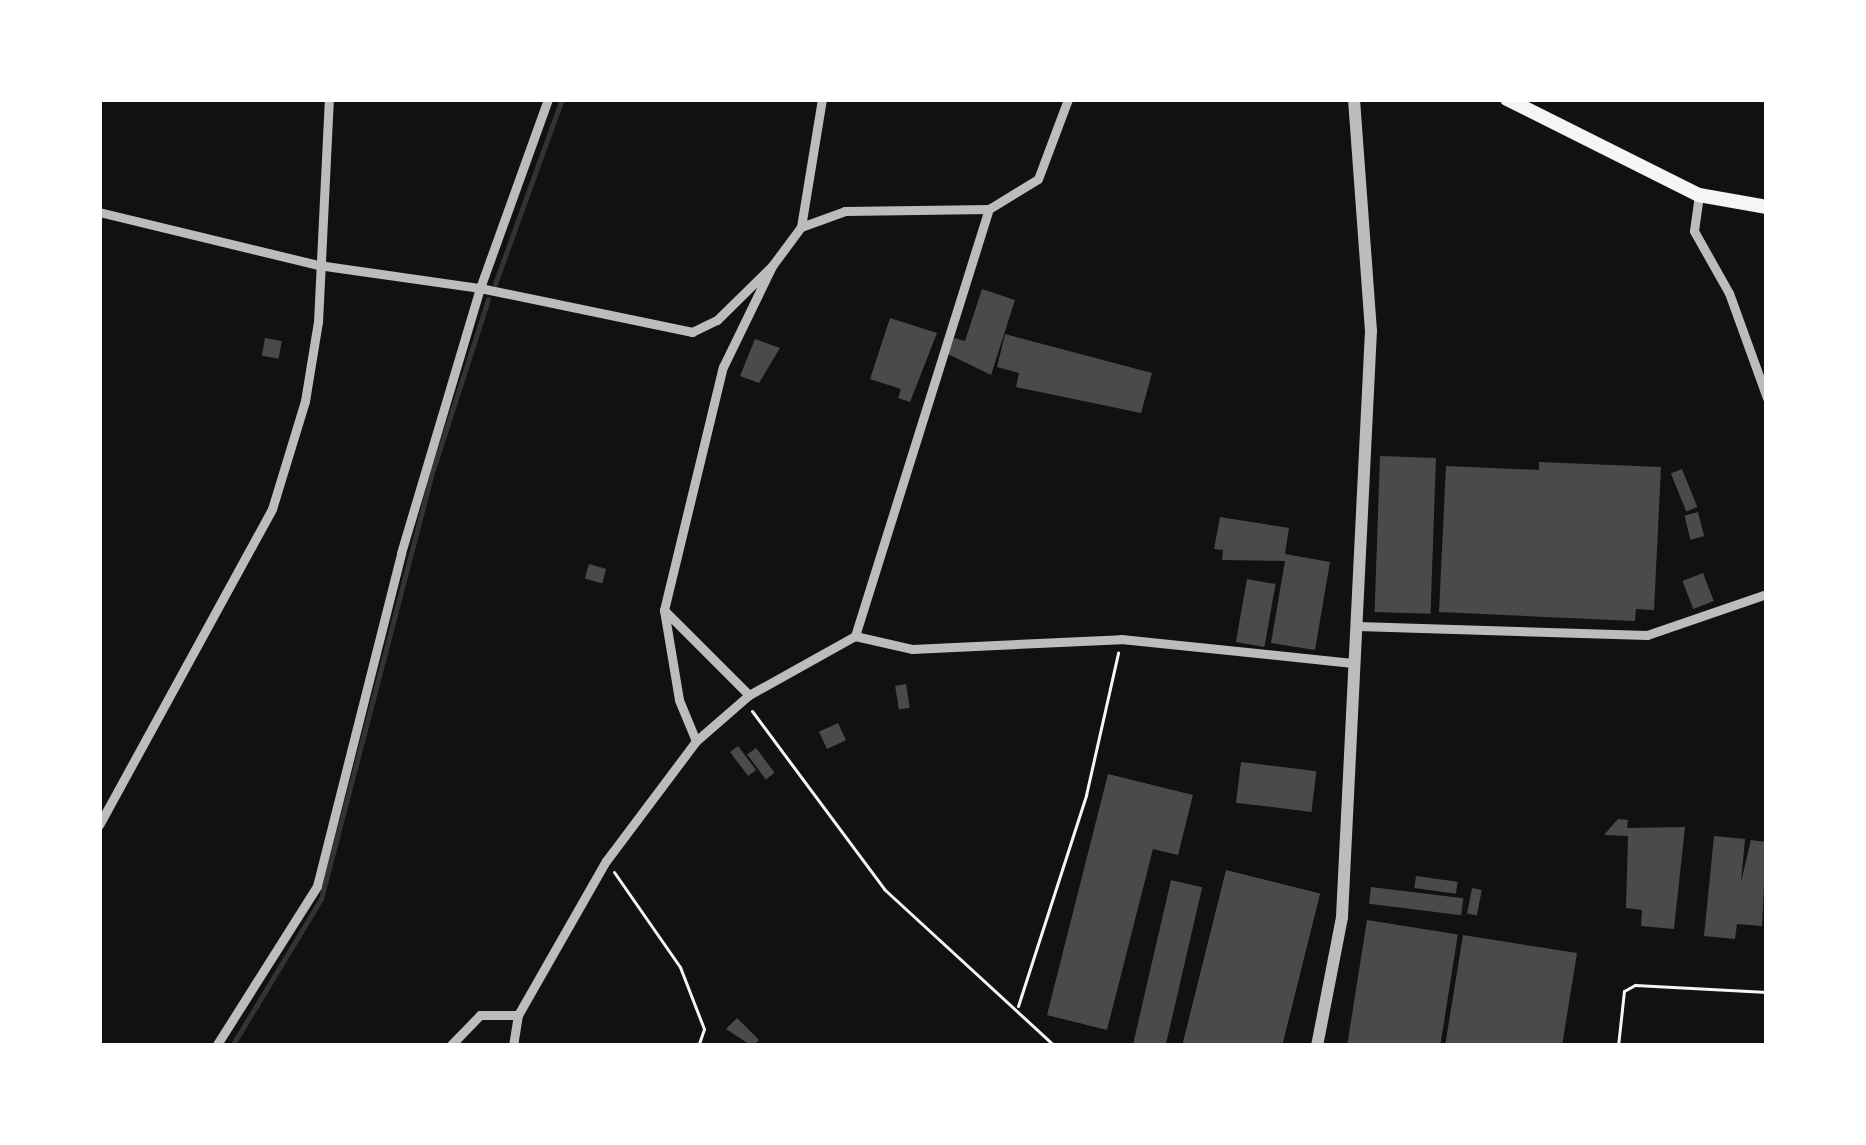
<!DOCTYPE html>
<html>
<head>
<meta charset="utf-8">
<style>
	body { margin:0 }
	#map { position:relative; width:1866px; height:1145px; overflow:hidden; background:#111; font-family:Cabin,sans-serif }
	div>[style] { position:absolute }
	.stream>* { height:4.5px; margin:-2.25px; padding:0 2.25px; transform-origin:2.25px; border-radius:2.25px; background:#333 }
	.building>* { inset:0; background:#4a4a4a; transform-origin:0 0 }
	.path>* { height:3px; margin:-1.5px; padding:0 1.5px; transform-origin:1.5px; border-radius:1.5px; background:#f5f5f5 }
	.minor>* { height:9px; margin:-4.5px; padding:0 4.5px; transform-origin:4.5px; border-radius:4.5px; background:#bcbcbc }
	.tertiary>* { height:12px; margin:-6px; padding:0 6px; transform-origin:6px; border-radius:6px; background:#bcbcbc }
	.secondary>* { height:14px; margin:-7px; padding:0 7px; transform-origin:7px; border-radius:7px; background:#f5f5f5 }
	span { translate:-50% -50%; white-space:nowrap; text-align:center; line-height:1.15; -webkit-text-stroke:12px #fff; paint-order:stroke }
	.frame { position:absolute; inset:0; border:102px solid #fff; pointer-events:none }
</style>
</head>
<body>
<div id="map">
	<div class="stream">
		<div style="left:495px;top:284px;width:197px;rotate:-70.1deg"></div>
		<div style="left:232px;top:1046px;width:172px;rotate:-58.8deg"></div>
		<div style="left:321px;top:899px;width:443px;rotate:-75.4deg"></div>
		<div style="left:433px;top:470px;width:179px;rotate:-72.1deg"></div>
	</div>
	<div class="building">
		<div style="clip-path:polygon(982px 289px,1015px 300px,991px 375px,948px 354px,954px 338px,965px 341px)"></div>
		<div style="clip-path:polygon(890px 318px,937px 333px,910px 402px,898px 398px,901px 389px,870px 379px)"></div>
		<div style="clip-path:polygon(1005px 334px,1152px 373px,1141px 413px,1016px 387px,1019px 373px,997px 367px)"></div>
		<div style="left:265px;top:338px;width:17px;height:18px;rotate:10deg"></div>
		<div style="clip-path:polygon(755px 339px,780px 348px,759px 383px,740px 376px)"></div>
		<div style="left:1380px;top:456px;width:56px;height:156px;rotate:2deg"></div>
		<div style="clip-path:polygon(1539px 462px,1661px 467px,1654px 610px,1636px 609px,1635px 621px,1439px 612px,1446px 466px,1539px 470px)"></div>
		<div style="left:1682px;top:469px;width:41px;height:12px;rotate:68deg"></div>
		<div style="left:1698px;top:512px;width:25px;height:14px;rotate:76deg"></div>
		<div style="clip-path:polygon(1220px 517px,1289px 528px,1285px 554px,1330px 562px,1315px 650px,1271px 643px,1285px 561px,1222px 560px,1223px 550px,1214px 549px)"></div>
		<div style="left:589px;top:564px;width:18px;height:15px;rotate:16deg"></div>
		<div style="left:1703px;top:573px;width:30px;height:22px;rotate:69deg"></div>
		<div style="left:1247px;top:579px;width:29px;height:64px;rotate:10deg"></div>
		<div style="left:906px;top:684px;width:24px;height:11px;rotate:81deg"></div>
		<div style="left:838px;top:723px;width:19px;height:21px;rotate:65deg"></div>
		<div style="left:738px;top:746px;width:30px;height:10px;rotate:53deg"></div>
		<div style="left:756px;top:748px;width:31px;height:11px;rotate:53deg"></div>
		<div style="left:1241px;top:762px;width:76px;height:41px;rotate:7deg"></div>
		<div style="clip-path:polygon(1108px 774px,1193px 795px,1178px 855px,1153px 849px,1107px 1030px,1047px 1015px)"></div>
		<div style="clip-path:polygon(1618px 819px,1628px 820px,1627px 828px,1685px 827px,1674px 929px,1641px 926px,1642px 910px,1626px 908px,1628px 836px,1604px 835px)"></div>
		<div style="clip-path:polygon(1714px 836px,1745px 839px,1741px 882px,1751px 840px,1766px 842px,1762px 926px,1737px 924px,1735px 939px,1704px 936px)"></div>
		<div style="left:1226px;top:870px;width:97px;height:181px;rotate:14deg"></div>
		<div style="left:1416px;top:876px;width:42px;height:12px;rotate:8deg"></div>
		<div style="left:1171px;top:880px;width:32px;height:171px;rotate:13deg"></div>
		<div style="left:1371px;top:887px;width:93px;height:17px;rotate:7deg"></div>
		<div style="left:1472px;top:888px;width:10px;height:26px;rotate:11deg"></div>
		<div style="left:1367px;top:920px;width:92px;height:128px;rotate:9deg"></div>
		<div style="clip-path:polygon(1463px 935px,1577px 953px,1562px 1046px,1445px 1046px)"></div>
		<div style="clip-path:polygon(737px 1018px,759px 1040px,752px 1046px,726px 1029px)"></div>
	</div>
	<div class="path">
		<div style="left:752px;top:711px;width:222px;rotate:53.4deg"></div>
		<div style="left:884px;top:889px;width:232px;rotate:42.6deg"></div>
		<div style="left:614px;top:872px;width:116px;rotate:55.2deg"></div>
		<div style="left:680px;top:967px;width:66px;rotate:68.8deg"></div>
		<div style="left:704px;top:1029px;width:18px;rotate:109deg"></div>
		<div style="left:1018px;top:1006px;width:222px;rotate:-72.1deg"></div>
		<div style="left:1086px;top:795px;width:146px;rotate:-77.3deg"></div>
		<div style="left:1618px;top:1046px;width:55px;rotate:-83.8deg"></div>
		<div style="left:1624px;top:991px;width:13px;rotate:-29deg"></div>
		<div style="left:1635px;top:985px;width:132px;rotate:3deg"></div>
	</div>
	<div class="minor">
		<div style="left:1699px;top:195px;width:36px;rotate:98deg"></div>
		<div style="left:1694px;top:231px;width:71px;rotate:60.6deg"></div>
		<div style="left:1729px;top:293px;width:112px;rotate:70.1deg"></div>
		<div style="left:99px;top:212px;width:225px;rotate:13.6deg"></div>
		<div style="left:318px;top:265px;width:164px;rotate:8.1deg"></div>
		<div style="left:480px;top:288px;width:217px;rotate:11.7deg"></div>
		<div style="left:692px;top:332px;width:28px;rotate:-26deg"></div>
		<div style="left:717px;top:320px;width:77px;rotate:-44.5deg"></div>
		<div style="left:801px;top:227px;width:47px;rotate:-20deg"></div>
		<div style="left:845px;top:211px;width:144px;rotate:-0.8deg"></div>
		<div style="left:989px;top:209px;width:57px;rotate:-31.5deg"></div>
		<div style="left:1038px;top:179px;width:85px;rotate:-69.4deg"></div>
		<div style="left:664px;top:610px;width:91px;rotate:80.5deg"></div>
		<div style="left:679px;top:700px;width:44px;rotate:67.5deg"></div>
		<div style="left:1357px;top:626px;width:290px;rotate:1.8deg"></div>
		<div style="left:1647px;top:635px;width:127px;rotate:-18.9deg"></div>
		<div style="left:855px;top:636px;width:448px;rotate:-72.6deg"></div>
		<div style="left:749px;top:695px;width:120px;rotate:-135deg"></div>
		<div style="left:664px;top:610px;width:250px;rotate:-76.4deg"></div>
		<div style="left:723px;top:367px;width:112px;rotate:-64.1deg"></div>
		<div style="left:772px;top:266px;width:49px;rotate:-53.4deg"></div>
		<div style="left:801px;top:227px;width:130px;rotate:-80.7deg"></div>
		<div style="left:99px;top:825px;width:360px;rotate:-61.3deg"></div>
		<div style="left:272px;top:509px;width:113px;rotate:-73deg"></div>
		<div style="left:305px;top:401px;width:80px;rotate:-80.7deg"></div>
		<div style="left:318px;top:322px;width:223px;rotate:-87.2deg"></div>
		<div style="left:216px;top:1046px;width:189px;rotate:-57.7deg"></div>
		<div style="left:317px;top:886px;width:343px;rotate:-75.8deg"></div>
		<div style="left:401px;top:553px;width:277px;rotate:-73.4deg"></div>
		<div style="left:480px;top:288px;width:201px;rotate:-70.2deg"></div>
		<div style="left:450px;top:1046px;width:43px;rotate:-45.9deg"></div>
		<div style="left:480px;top:1015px;width:38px"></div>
		<div style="left:513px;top:1046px;width:31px;rotate:-81deg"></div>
		<div style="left:518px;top:1015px;width:177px;rotate:-60.3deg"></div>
		<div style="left:606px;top:861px;width:150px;rotate:-53.1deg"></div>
		<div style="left:696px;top:741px;width:70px;rotate:-41deg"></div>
		<div style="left:749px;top:695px;width:121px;rotate:-29.1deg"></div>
		<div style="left:855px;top:636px;width:58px;rotate:12.8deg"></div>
		<div style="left:912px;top:649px;width:209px;rotate:-2.7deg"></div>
		<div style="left:1121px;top:639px;width:235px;rotate:5.9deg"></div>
	</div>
	<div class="tertiary">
		<div style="left:1317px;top:1046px;width:131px;rotate:-79deg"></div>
		<div style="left:1342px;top:917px;width:587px;rotate:-87.17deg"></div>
		<div style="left:1371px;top:331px;width:233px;rotate:-94.2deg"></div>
	</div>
	<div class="secondary">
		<div style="left:1507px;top:99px;width:215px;rotate:26.6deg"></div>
		<div style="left:1699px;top:195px;width:69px;rotate:10deg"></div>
	</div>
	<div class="frame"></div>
</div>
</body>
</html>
